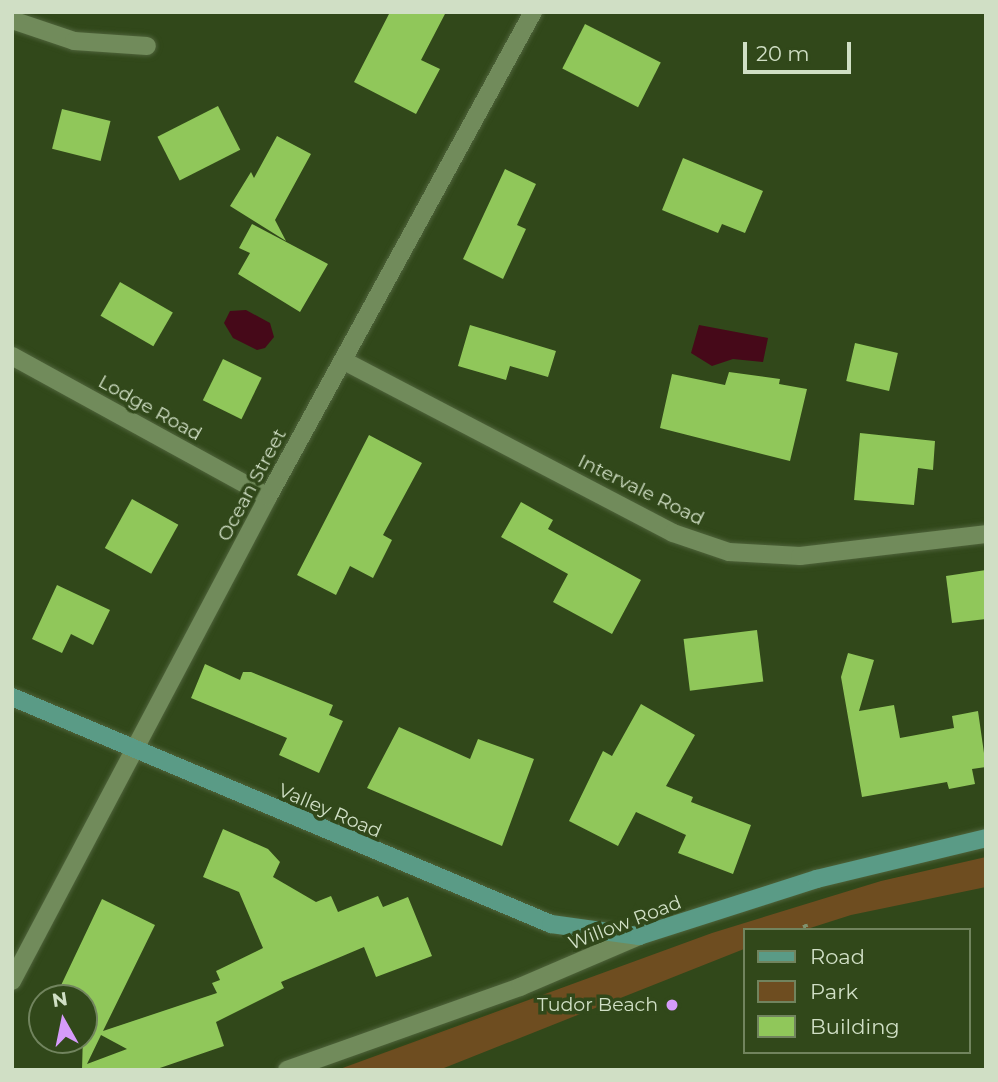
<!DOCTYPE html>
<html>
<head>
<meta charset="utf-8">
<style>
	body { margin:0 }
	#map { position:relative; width:998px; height:1082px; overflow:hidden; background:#31481a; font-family:Montserrat,sans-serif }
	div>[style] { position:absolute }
	.green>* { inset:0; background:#6e4d20 }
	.water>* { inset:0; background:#460919 }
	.building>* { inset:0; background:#90c75a; transform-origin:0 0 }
	.path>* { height:4.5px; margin-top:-2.25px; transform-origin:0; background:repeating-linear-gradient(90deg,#80936f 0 3.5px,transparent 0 7px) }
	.roads { filter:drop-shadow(0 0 2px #4f633b) drop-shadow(0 0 2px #4f633b) }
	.minor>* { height:18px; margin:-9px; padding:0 9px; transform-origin:9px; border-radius:9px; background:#718b5b }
	.major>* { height:18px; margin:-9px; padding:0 9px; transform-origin:9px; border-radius:9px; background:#5a9b86 }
	.dots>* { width:19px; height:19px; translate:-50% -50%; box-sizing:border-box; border:4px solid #31481a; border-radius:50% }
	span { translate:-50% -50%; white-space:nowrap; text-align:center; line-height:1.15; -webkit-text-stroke:7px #31481a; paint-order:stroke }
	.street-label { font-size:19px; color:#d0dfc5 }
	.poi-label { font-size:19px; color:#d0dfc5 }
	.right { translate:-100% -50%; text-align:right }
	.frame { position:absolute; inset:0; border:14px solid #d0dfc5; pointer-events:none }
	.legend { position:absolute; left:743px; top:928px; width:228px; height:126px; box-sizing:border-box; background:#31481a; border:2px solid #71845e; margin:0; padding:9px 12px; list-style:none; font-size:21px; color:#d0dfc5 }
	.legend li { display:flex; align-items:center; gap:14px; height:35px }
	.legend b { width:35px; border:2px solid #71845e }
	.north { position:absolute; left:28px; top:984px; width:70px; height:70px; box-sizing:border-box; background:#31481a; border:2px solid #71845e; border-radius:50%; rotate:351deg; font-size:19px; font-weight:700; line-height:28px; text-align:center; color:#d0dfc5 }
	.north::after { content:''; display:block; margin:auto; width:24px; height:32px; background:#d69bfa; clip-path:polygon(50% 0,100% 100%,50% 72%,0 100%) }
	.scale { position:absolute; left:743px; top:42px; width:108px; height:32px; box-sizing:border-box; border:4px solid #d0dfc5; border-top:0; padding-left:9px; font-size:21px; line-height:24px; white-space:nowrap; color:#d0dfc5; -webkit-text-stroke:5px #31481a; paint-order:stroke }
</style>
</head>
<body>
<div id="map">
	<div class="green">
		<div style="clip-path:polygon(986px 857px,986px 887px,851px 915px,804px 930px,744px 930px,744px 949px,439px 1070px,337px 1070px,712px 933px,881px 881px)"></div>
	</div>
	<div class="water">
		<div style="clip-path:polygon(246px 310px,270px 323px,274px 337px,265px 348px,257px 350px,233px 338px,224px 323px,230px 311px)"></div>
		<div style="clip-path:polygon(699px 325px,768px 338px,763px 362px,733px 359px,712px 366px,691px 353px)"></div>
	</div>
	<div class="building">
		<div style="clip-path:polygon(390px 12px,446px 12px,421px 60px,440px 69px,416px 114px,354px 82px)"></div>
		<div style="left:585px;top:24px;width:85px;height:50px;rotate:27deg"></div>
		<div style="left:218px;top:106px;width:49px;height:68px;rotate:63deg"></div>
		<div style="left:62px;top:109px;width:50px;height:41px;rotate:14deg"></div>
		<div style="clip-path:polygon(277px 136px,311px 154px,275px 220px,286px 241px,230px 206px,251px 172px,254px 178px)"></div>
		<div style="clip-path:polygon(683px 158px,763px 191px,745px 233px,722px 224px,718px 233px,662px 210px)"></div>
		<div style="clip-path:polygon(505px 169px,536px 184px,517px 225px,526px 229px,503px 279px,463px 259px)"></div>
		<div style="clip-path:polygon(252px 224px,328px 264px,300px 312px,238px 274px,250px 253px,239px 248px)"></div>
		<div style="left:120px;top:282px;width:61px;height:39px;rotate:30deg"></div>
		<div style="clip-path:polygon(470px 325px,556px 351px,548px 377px,510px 366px,506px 380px,458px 366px)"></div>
		<div style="left:855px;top:343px;width:44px;height:39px;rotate:13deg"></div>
		<div style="left:223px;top:359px;width:43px;height:46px;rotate:26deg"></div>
		<div style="clip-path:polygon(729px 372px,780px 379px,779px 384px,807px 389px,790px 461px,660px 428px,672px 374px,725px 385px)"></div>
		<div style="clip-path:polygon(860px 433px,935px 441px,933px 470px,918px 468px,914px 505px,854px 500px)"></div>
		<div style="clip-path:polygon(369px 435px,422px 463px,383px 535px,392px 540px,373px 578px,350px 566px,336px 595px,297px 575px)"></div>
		<div style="left:132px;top:499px;width:53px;height:56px;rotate:29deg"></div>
		<div style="clip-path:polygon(521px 502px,553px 520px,548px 529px,641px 580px,612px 634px,553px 602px,568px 574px,501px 537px)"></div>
		<div style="clip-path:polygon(986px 570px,986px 619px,952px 623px,946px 576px)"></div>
		<div style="clip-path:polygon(57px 585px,110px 610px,93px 645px,71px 634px,62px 653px,32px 639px)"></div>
		<div style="left:757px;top:630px;width:52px;height:74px;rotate:83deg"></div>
		<div style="clip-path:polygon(848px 653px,874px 660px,859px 711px,894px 705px,900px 738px,954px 728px,952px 716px,978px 711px,986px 767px,972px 769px,975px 784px,949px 789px,947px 782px,862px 797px,841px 677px)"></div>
		<div style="clip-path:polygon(205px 664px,240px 680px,243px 672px,251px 672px,333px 705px,329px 715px,343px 721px,319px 773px,279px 755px,287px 738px,191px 698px)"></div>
		<div style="clip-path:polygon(641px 704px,695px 735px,666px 786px,693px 797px,691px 802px,751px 825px,733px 874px,678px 853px,686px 835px,636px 812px,618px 846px,569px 821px,603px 751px,612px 756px)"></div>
		<div style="clip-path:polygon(399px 727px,470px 759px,478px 739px,534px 759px,502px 846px,367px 788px)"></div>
		<div style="clip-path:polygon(evenodd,223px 829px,268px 849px,280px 862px,273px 877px,316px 902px,331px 896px,338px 912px,378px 896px,383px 907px,408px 897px,432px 956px,376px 977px,364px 947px,281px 982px,284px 988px,216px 1022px,224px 1046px,154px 1070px,82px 1070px,84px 998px,55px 998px,102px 899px,155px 925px,103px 1031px,217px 993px,212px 983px,220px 980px,216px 971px,263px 948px,239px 892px,203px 877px,223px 829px,101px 1035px,127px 1049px,87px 1064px,101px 1035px)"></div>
	</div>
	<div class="path">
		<div style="left:805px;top:924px;width:6px;rotate:72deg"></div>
	</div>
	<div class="roads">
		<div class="minor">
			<div style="left:12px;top:20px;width:65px;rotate:18.7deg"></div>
			<div style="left:74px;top:41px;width:73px;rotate:3.9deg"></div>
			<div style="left:12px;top:356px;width:292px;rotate:28.8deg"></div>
			<div style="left:344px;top:361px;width:371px;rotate:27.6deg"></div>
			<div style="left:673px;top:533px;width:59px;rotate:18.7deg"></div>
			<div style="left:729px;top:552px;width:71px;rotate:3.2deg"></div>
			<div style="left:800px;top:556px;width:187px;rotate:-6.7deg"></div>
			<div style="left:12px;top:981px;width:548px;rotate:-62.12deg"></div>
			<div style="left:268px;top:497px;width:553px;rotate:-61.35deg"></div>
			<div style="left:287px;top:1070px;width:247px;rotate:-19.6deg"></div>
			<div style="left:520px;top:987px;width:129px;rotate:-23.2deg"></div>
		</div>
		<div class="major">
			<div style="left:12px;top:697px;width:585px;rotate:22.84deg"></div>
			<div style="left:551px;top:924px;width:89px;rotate:7.8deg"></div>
			<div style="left:639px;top:936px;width:187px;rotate:-17.8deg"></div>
			<div style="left:817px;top:879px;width:174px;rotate:-13.6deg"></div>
		</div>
	</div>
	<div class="dots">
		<div style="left:672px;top:1005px;background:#d69bfa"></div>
	</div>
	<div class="street-label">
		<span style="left:150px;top:408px;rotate:29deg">Lodge Road</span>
		<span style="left:252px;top:485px;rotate:-62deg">Ocean Street</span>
		<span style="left:641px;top:490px;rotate:26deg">Intervale Road</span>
		<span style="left:330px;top:811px;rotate:23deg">Valley Road</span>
		<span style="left:625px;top:923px;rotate:-21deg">Willow Road</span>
	</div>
	<div class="poi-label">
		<span class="right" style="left:658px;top:1005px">Tudor Beach</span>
	</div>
	<div class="frame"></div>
	<ul class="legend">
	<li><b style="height:9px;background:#5a9b86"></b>Road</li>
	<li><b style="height:19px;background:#6e4d20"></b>Park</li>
	<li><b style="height:19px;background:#90c75a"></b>Building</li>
	</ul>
	<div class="north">N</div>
	<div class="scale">20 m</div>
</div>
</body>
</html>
